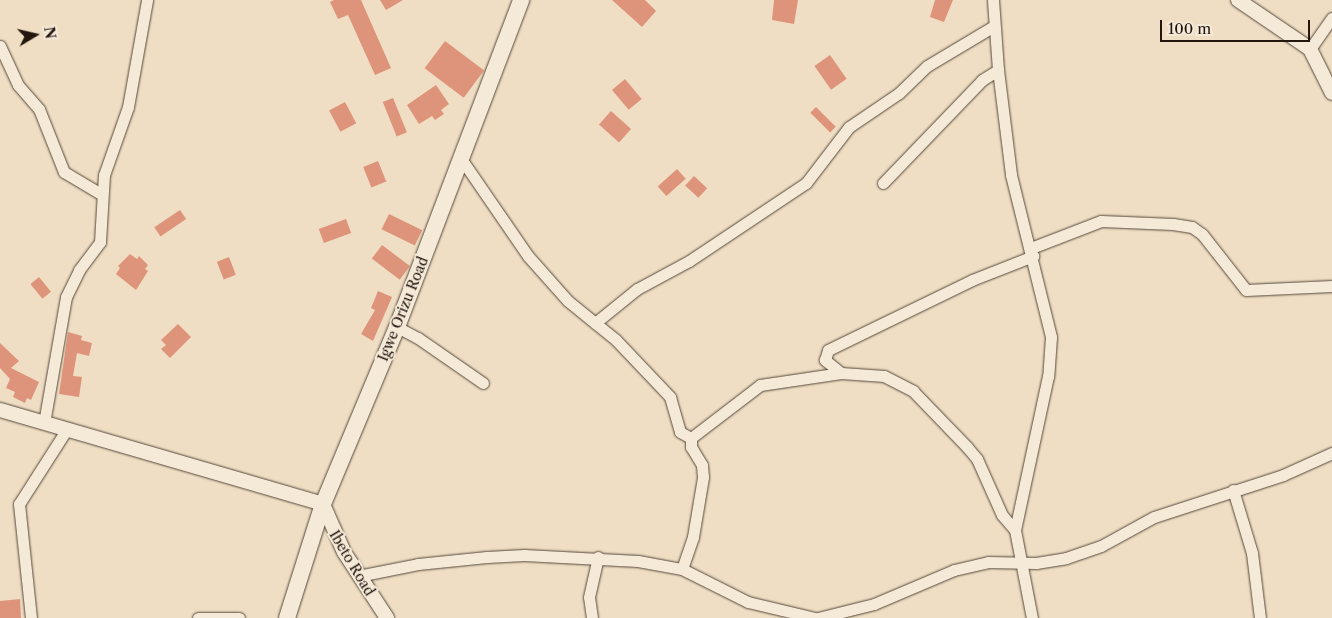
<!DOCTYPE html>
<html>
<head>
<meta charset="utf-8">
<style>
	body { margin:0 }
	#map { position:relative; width:1332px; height:618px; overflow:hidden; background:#efdec3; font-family:"Libre Caslon Text",serif }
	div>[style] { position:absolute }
	.building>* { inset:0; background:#de947a; transform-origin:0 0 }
	.roads { filter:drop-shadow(0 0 1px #55483b) drop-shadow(0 0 1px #55483b) }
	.minor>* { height:11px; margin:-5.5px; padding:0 5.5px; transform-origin:5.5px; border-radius:5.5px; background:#f5ead8 }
	.tertiary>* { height:14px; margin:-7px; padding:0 7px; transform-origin:7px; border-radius:7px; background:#f5ead8 }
	.secondary>* { height:16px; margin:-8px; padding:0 8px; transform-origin:8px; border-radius:8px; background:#f5ead8 }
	span { translate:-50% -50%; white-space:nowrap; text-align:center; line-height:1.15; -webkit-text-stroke:4px #f5ead8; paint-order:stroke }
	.street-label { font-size:14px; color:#22160e }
	.north { position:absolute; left:10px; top:10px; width:50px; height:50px; -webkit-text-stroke:4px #f5ead8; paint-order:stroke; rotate:81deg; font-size:14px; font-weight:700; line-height:20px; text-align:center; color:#22160e }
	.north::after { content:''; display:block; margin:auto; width:18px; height:22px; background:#22160e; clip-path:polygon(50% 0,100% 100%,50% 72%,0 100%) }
	.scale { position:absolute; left:1160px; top:20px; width:150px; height:22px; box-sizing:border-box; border:2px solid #22160e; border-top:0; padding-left:6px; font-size:15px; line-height:18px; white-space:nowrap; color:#22160e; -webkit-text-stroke:4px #f5ead8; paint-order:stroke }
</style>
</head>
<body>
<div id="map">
	<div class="building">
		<div style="clip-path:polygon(334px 0,361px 0,391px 68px,375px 75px,348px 15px,338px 19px,330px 2px)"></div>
		<div style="clip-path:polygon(380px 0,403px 0,386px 10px)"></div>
		<div style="clip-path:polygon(612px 0,645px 0,656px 11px,642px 27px)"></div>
		<div style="clip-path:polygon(774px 0,798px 0,794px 24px,772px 20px)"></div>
		<div style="clip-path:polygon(935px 0,953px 0,944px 22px,930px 17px)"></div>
		<div style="left:445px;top:41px;width:49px;height:34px;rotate:37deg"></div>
		<div style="left:830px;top:55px;width:29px;height:19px;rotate:55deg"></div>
		<div style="left:625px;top:79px;width:26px;height:17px;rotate:50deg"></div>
		<div style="clip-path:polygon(436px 85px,449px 104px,441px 110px,444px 114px,435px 120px,432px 116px,419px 124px,407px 105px)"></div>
		<div style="left:393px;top:98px;width:37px;height:11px;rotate:68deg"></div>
		<div style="left:345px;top:102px;width:24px;height:18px;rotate:62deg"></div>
		<div style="left:816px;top:107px;width:28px;height:8px;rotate:45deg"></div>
		<div style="left:611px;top:111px;width:27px;height:18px;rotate:42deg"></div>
		<div style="left:378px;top:161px;width:22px;height:16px;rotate:68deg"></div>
		<div style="left:677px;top:169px;width:13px;height:26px;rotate:48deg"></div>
		<div style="left:694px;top:176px;width:18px;height:13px;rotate:43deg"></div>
		<div style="left:180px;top:210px;width:11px;height:31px;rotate:56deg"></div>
		<div style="left:389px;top:214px;width:37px;height:17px;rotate:26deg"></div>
		<div style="left:346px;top:219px;width:15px;height:29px;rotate:70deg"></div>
		<div style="left:382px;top:245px;width:35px;height:17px;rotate:37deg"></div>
		<div style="clip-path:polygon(130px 254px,137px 259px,139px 256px,148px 265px,145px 269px,148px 271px,136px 290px,116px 274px,120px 268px,118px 266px)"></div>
		<div style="left:229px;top:257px;width:19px;height:13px;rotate:69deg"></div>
		<div style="left:39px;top:277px;width:19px;height:11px;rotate:51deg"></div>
		<div style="clip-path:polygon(378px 291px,392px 297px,373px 341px,361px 334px,375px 310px,371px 308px)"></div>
		<div style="clip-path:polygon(178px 324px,191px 337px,170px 358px,161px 349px,166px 345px,161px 340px)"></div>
		<div style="clip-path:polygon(68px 332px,82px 336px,81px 340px,92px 343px,89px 356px,77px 353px,73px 376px,82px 377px,79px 397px,59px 394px)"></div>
		<div style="clip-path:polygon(0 343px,19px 361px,11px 368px,39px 382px,31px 400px,27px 398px,25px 403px,13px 397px,15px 392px,6px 388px,10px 379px,0 368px)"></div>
		<div style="clip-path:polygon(20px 599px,21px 618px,0 618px,0 601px)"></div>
	</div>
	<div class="roads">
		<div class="minor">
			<div style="left:993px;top:0;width:70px;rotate:85.9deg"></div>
			<div style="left:998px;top:70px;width:106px;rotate:82.9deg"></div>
			<div style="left:1011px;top:175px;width:167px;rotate:76.1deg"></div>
			<div style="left:1051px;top:337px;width:39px;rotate:94deg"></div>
			<div style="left:1048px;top:376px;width:157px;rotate:102.1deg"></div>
			<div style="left:1015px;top:530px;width:90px;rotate:79.1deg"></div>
			<div style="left:0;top:46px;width:43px;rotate:65.2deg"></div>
			<div style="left:18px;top:85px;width:32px;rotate:49deg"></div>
			<div style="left:39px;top:109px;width:68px;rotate:68.4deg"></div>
			<div style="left:64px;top:172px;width:43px;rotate:30.7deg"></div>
			<div style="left:1310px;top:49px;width:38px;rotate:-55deg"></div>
			<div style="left:462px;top:160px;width:116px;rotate:55.5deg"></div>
			<div style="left:528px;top:256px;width:60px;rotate:48.4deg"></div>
			<div style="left:568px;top:301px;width:62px;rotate:39.1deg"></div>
			<div style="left:616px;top:340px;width:79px;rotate:46.5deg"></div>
			<div style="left:670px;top:397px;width:36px;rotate:74deg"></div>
			<div style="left:680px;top:432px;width:13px;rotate:29deg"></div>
			<div style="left:883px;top:183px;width:143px;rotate:-46.1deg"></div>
			<div style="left:982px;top:80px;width:19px;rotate:-32deg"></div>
			<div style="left:1031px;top:248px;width:75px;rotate:-21.1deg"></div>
			<div style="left:1101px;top:221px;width:72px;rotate:2.4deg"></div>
			<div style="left:1173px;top:224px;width:19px;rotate:9deg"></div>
			<div style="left:1192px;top:227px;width:12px;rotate:35deg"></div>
			<div style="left:1202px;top:234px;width:71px;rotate:51.8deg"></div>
			<div style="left:1246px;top:290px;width:86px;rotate:-2.7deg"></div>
			<div style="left:595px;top:323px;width:54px;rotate:-39deg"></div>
			<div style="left:637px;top:289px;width:59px;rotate:-28.3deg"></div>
			<div style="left:689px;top:261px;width:141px;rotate:-33.7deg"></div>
			<div style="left:806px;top:183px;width:71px;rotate:-52.5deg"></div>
			<div style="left:849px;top:127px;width:60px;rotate:-34.2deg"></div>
			<div style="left:899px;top:93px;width:39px;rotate:-44deg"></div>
			<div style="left:927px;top:66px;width:78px;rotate:-30.8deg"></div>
			<div style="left:397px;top:327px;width:24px;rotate:28deg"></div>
			<div style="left:418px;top:338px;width:79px;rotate:34.7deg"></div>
			<div style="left:841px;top:373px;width:21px;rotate:-141deg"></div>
			<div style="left:825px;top:360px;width:10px;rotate:-73deg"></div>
			<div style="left:828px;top:350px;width:160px;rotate:-25.9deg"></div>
			<div style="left:972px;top:280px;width:66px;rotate:-21.5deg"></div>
			<div style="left:44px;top:423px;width:128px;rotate:-80.1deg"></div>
			<div style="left:66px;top:297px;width:30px;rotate:-64deg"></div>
			<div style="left:79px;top:270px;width:35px;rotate:-53deg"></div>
			<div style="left:100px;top:242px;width:67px;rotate:-86.6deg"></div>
			<div style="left:104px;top:175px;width:72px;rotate:-70.6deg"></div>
			<div style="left:128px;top:107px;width:109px;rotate:-79.9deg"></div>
			<div style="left:691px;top:438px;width:87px;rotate:-37.5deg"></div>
			<div style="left:760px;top:385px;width:82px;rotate:-8.4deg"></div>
			<div style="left:841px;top:373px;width:43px;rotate:4deg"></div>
			<div style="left:884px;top:376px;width:33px;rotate:27deg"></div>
			<div style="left:913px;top:391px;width:78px;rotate:46deg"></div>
			<div style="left:967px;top:447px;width:16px;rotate:50deg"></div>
			<div style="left:977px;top:459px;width:61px;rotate:65.9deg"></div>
			<div style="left:1002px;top:515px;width:20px;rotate:49deg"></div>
			<div style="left:1233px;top:490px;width:66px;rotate:73.2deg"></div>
			<div style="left:1252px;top:553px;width:65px;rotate:83deg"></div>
			<div style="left:682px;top:569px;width:34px;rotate:-71deg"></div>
			<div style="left:693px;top:537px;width:61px;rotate:-80.5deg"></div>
			<div style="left:703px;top:477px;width:12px;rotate:-95deg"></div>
			<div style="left:702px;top:465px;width:21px;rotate:-121deg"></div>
			<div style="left:691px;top:447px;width:9px;rotate:-90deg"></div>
			<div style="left:358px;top:576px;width:61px;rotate:-11.3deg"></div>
			<div style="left:418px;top:564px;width:69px;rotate:-5.8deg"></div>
			<div style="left:487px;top:557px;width:37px;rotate:-3deg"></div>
			<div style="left:524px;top:555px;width:114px;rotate:3deg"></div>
			<div style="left:638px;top:561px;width:45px;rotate:10.3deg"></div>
			<div style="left:682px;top:569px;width:74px;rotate:26.6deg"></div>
			<div style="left:748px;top:602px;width:69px;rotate:13.4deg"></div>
			<div style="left:31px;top:618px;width:115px;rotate:-96deg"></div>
			<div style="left:19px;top:504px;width:89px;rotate:-57.4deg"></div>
			<div style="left:198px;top:618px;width:41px"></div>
			<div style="left:592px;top:618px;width:21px;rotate:-98deg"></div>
			<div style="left:589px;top:597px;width:41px;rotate:-77.3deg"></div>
			<div style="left:818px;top:618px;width:58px;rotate:-14deg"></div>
			<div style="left:874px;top:604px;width:87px;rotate:-23deg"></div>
			<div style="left:954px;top:570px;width:35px;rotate:-13deg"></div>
			<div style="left:988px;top:562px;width:48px;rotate:1.2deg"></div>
			<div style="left:1036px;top:563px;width:30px;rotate:-9deg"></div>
			<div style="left:1066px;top:558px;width:37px;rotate:-19deg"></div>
			<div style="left:1101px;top:546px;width:60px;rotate:-28.7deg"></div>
			<div style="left:1154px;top:517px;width:136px;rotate:-18deg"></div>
			<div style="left:1283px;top:475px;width:54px;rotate:-24.2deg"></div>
		</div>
		<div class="tertiary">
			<div style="left:1238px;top:0;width:87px;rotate:34.2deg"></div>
			<div style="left:1310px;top:49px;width:49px;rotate:63.4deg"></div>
			<div style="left:0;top:410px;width:336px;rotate:16.2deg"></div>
			<div style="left:323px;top:504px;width:52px;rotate:66.4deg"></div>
			<div style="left:344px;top:552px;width:79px;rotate:56.9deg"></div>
		</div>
		<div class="secondary">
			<div style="left:287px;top:618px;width:120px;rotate:-72.5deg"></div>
			<div style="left:323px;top:504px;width:192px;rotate:-67.3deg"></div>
			<div style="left:397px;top:327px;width:350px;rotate:-69.2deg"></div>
		</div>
	</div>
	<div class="street-label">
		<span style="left:403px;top:309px;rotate:-68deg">Igwe Orizu Road</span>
		<span style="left:352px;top:563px;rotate:59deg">Ibeto Road</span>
	</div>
	<div class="north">N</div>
	<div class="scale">100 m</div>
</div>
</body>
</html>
